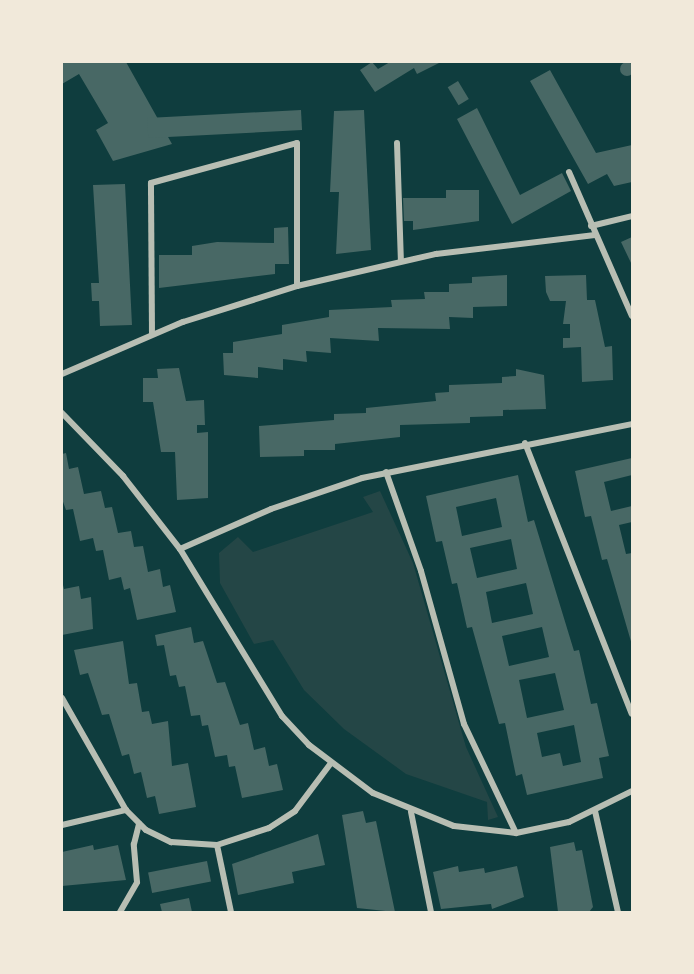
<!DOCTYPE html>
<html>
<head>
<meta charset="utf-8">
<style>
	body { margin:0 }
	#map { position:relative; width:694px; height:974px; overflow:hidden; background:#0f3d3e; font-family:"Roboto Condensed",sans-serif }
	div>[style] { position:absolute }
	.green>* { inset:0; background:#244646 }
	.building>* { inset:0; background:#486865; transform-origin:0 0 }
	.round { border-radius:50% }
	.minor>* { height:6px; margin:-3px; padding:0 3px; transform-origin:3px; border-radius:3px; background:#b8beb3 }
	span { translate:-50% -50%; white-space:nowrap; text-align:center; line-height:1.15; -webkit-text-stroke:4.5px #f1e9da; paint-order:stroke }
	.frame { position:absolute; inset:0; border:63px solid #f1e9da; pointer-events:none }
</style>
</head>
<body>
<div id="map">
	<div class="green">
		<div style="clip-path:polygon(380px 491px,413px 563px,466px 747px,498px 817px,488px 820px,487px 802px,406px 774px,344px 729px,304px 690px,273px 640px,254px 644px,220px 583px,219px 553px,238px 537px,253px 552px,373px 512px,363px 497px)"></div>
	</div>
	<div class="building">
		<div style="clip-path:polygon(62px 62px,126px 62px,172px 144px,113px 161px,96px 130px,108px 123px,79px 74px,62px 84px)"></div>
		<div style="clip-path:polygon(372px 62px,378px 69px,390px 62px,441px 62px,417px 74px,414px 68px,375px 92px,360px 70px)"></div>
		<div class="round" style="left:620px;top:62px;width:14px;height:14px"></div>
		<div style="clip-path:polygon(550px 70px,596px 153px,632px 145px,632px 182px,614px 186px,607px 174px,588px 184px,530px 81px)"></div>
		<div style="left:458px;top:81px;width:21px;height:12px;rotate:59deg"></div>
		<div style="clip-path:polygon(477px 108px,520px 195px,562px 173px,571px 191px,512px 224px,457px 119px)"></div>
		<div style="left:301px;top:110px;width:20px;height:154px;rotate:87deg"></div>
		<div style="clip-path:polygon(364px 110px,371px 250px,336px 254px,339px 192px,330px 192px,334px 111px)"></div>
		<div style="clip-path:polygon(125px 184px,132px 325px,100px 326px,99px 301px,92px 301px,91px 283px,99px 283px,93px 185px)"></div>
		<div style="clip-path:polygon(446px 190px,479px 190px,479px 221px,413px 230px,413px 221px,404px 221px,403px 198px,446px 198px)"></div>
		<div style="clip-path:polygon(288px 227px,289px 264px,275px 264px,275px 274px,159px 288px,159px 255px,192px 255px,192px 246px,217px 242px,274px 243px,274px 228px)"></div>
		<div style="clip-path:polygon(632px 237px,632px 265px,621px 242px)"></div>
		<div style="clip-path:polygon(507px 275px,507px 306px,473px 307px,473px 318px,449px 317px,450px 329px,378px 328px,379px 341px,330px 338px,331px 353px,306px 351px,307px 362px,283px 359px,283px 370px,258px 367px,258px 378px,224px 375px,223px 353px,233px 353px,233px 342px,282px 334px,282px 325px,329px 317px,329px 310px,392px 307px,391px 300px,425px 299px,424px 292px,449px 292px,449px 284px,472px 283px,472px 277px)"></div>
		<div style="clip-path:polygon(586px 275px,587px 300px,595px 300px,605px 347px,612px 346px,613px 380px,582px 382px,581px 347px,563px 348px,563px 338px,570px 338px,570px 324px,563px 324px,566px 301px,550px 301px,546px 292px,545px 276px)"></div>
		<div style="clip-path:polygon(179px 368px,186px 401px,204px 400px,205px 425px,197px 425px,197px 433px,208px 432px,208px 498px,177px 500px,175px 452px,161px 452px,153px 402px,143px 402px,143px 378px,158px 378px,157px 369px)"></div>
		<div style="clip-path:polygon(516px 369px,544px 375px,546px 409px,503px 410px,503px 416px,470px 417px,470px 423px,400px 425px,400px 437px,335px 444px,335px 450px,304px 450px,304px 456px,260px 457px,259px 426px,334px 420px,334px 414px,366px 413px,366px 408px,436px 401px,435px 393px,449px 392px,449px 385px,502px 383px,502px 377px,516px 376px)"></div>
		<div style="clip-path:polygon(66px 453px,69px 469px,78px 467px,84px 494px,101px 491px,105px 508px,112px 507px,118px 533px,131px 531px,134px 547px,143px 546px,148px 572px,160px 569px,163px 587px,170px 585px,176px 612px,137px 620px,130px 588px,124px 590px,121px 577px,109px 580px,103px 550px,96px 551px,93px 538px,80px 541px,73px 509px,66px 510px,62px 499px,62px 454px)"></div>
		<div style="clip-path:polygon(632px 458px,632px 475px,604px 482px,611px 511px,632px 506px,632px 522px,619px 525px,626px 554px,632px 553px,632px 645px,607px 559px,602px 560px,591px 516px,585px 517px,575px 471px)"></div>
		<div style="clip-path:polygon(evenodd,518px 475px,528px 522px,534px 520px,574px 651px,579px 650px,591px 704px,597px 703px,609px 756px,599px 758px,603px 778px,527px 795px,522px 774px,516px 776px,505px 723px,499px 724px,472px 627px,467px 628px,457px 583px,452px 584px,442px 541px,436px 542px,426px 496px,518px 475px,496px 498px,502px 527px,462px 536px,456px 507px,496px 498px,518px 475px,511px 539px,517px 569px,477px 578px,470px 548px,511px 539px,518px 475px,526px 583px,533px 614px,492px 623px,486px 592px,526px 583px,518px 475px,542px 627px,549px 657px,509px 666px,502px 636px,542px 627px,518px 475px,555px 673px,564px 710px,527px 718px,519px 680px,555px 673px,518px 475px,574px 725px,581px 762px,563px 766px,560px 753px,542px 757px,537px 733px,574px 725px)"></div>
		<div style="clip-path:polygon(62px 581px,64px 589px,79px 586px,81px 599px,91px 597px,93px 629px,62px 635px)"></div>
		<div style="clip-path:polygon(191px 627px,194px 643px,203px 641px,217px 683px,225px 682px,240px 725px,248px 723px,254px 750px,265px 747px,269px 766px,277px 764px,283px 790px,242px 798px,235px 766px,229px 767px,227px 755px,215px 757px,208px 725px,202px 726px,200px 715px,191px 716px,185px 686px,179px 687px,176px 675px,170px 676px,164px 645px,157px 646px,155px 635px)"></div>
		<div style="clip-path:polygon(123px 641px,129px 684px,137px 683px,142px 712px,149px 711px,152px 724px,168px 721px,172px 766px,188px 763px,196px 807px,159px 814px,155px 796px,147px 798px,141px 772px,134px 774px,129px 754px,122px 756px,109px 714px,102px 715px,88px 673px,80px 675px,74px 650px)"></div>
		<div style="clip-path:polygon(363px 811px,366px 823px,376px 821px,395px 912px,357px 908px,342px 815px)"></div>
		<div style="clip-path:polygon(318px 834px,325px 865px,292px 872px,294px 883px,238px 895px,232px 864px)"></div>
		<div style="clip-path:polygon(574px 842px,576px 851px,582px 850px,593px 907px,589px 912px,558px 912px,550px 847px)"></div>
		<div style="clip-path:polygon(93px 845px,94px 850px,118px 845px,126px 880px,62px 886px,62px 852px)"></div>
		<div style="left:207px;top:861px;width:21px;height:60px;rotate:79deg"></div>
		<div style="clip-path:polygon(458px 866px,459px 872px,484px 868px,485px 873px,517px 866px,524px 897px,492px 909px,491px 904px,441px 909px,433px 872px)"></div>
		<div style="clip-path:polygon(189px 898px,192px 912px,162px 912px,160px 904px)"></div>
	</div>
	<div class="minor">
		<div style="left:397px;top:143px;width:118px;rotate:88.1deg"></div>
		<div style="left:569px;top:172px;width:157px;rotate:66.4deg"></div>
		<div style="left:591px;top:226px;width:42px;rotate:-13.7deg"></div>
		<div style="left:152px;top:334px;width:151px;rotate:-90.4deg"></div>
		<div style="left:151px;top:183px;width:151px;rotate:-15.3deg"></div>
		<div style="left:297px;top:143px;width:143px;rotate:90deg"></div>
		<div style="left:62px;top:374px;width:132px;rotate:-23.3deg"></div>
		<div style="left:183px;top:322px;width:120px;rotate:-17.5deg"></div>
		<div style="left:297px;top:286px;width:143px;rotate:-13deg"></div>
		<div style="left:436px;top:254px;width:160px;rotate:-6.8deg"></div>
		<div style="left:62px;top:413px;width:88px;rotate:45.9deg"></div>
		<div style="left:123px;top:476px;width:93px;rotate:52deg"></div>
		<div style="left:180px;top:549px;width:196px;rotate:58.6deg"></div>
		<div style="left:282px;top:716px;width:40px;rotate:47deg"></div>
		<div style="left:309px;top:745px;width:80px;rotate:36.9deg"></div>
		<div style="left:373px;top:793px;width:87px;rotate:22.2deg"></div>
		<div style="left:454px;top:826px;width:62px;rotate:6.4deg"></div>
		<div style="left:516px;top:833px;width:54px;rotate:-11.7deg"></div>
		<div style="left:569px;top:822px;width:70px;rotate:-26.2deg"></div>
		<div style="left:525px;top:443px;width:291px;rotate:68.5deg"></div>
		<div style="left:386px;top:472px;width:105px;rotate:70.5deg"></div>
		<div style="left:421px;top:571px;width:159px;rotate:74.3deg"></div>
		<div style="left:464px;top:724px;width:121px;rotate:64.5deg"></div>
		<div style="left:180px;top:549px;width:99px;rotate:-23.7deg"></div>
		<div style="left:271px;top:509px;width:96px;rotate:-18.8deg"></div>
		<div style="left:362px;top:478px;width:275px;rotate:-11.3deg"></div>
		<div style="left:62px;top:698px;width:129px;rotate:60.3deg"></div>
		<div style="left:126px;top:810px;width:28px;rotate:45deg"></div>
		<div style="left:146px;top:830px;width:28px;rotate:26deg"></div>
		<div style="left:171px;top:842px;width:46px;rotate:3.7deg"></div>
		<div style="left:217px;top:845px;width:55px;rotate:-18.1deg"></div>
		<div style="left:269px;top:828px;width:31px;rotate:-33deg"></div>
		<div style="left:295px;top:811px;width:60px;rotate:-53.1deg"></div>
		<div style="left:595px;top:811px;width:104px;rotate:77.2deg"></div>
		<div style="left:411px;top:812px;width:102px;rotate:78.7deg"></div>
		<div style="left:62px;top:825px;width:66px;rotate:-13.2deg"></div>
		<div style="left:217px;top:845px;width:68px;rotate:78.2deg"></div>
		<div style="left:120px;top:912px;width:34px;rotate:-60deg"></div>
		<div style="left:137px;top:882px;width:38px;rotate:-95deg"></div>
		<div style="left:134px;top:844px;width:21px;rotate:-76deg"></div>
	</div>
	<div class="frame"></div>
</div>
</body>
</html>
